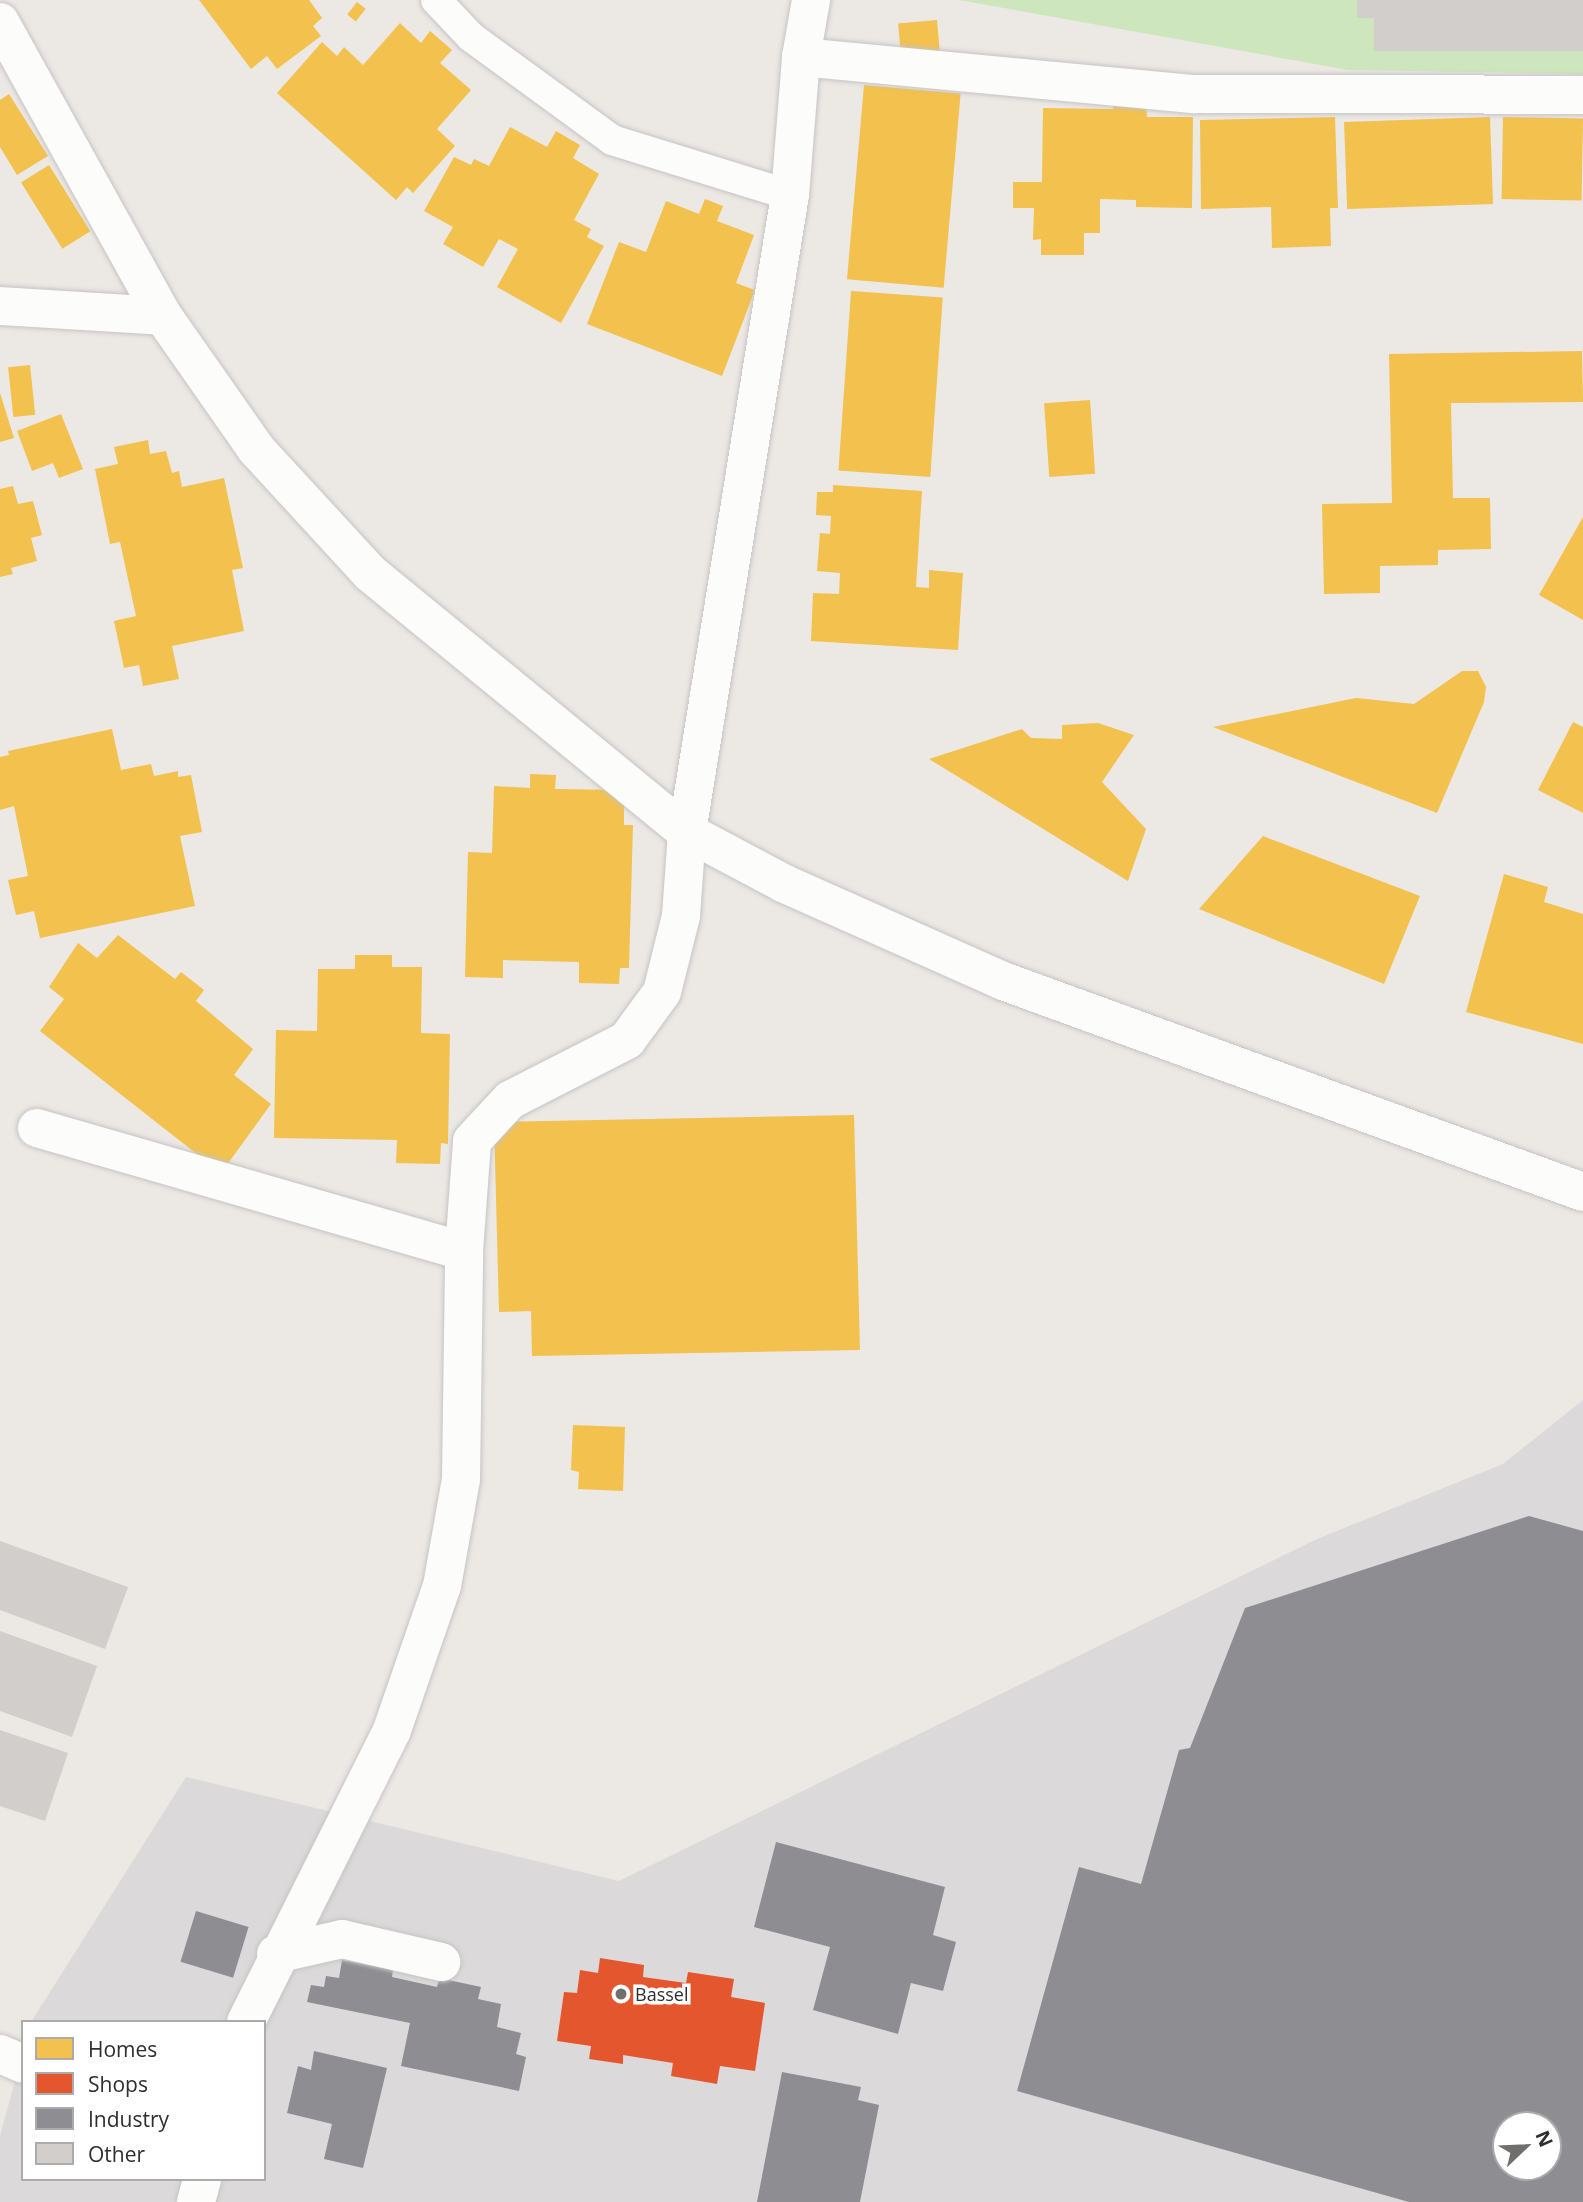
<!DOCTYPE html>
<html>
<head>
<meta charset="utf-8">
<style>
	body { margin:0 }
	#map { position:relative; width:1583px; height:2202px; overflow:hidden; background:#ece8e4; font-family:"Open Sans",sans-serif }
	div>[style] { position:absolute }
	.industrial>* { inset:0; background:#dcd9db }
	.green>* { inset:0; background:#cee6be }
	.homes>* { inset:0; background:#f2c14e; transform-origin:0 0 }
	.shops>* { inset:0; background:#e4572e }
	.industry>* { inset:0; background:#8d8d92; transform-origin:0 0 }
	.building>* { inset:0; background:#d1cecb }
	.roads { filter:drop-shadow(0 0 2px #c5c4c5) drop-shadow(0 0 2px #c5c4c5) }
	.lane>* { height:30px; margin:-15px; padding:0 15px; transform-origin:15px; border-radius:15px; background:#fcfcfb }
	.street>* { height:38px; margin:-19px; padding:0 19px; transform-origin:19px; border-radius:19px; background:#fcfcfb }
	.dots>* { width:19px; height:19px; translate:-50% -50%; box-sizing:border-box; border:4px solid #fff; border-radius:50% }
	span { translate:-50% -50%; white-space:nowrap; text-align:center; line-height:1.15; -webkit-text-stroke:7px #fff; paint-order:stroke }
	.poi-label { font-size:18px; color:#2e2e2e }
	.left { translate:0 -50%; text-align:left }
	.legend { position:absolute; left:21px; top:2020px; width:245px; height:161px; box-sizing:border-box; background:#fff; border:2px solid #ababab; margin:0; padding:9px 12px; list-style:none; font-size:21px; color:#2e2e2e }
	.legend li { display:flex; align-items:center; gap:14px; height:35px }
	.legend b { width:35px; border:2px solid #ababab }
	.north { position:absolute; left:1492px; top:2111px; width:70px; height:70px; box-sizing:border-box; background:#fff; border:2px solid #ababab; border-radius:50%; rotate:67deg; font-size:19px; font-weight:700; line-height:28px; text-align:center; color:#2e2e2e }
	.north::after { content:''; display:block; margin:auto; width:24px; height:32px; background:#706f6e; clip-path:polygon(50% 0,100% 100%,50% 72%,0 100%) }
</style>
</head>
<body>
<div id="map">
	<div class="industrial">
		<div style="clip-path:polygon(evenodd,1583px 1400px,1583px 2202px,0 2202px,0 2136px,23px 2052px,23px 2179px,264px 2179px,264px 2022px,31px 2022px,186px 1777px,619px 1881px,1317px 1539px,1503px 1464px,1583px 1400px,1506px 2125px,1548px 2125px,1548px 2167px,1506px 2167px,1506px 2125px)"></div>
	</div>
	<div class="green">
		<div style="clip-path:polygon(959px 0,1583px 0,1583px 74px,1348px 70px)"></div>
	</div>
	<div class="homes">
		<div style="clip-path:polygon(199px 0,309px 0,322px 18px,313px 26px,321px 36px,277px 69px,267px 56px,251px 69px)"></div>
		<div style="left:357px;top:2px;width:11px;height:16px;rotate:38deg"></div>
		<div style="left:937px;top:20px;width:32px;height:39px;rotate:85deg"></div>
		<div style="clip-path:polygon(400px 23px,421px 43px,430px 31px,452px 50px,440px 63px,471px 90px,437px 129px,455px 146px,413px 193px,407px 187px,396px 200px,277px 93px,322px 42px,337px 56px,344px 47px,363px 65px)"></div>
		<div style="left:864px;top:85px;width:97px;height:195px;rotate:5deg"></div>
		<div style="clip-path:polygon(9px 94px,48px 156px,17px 175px,0 147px,0 100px)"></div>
		<div style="clip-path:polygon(1114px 106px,1146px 107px,1147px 117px,1193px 117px,1192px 208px,1136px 207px,1136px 200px,1100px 199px,1100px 233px,1084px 233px,1084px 255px,1041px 255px,1041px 239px,1033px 240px,1034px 208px,1013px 208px,1013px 182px,1042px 182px,1043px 108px,1113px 109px)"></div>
		<div style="clip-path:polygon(1335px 117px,1338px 208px,1330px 208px,1331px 246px,1272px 248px,1271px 207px,1201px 209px,1200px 120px)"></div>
		<div style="left:1490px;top:117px;width:87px;height:146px;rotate:88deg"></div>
		<div style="left:1503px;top:117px;width:80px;height:82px;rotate:1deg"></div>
		<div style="clip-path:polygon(510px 127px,547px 147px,556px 131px,580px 145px,573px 158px,599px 174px,574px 220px,591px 229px,587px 237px,604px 246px,561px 323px,497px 287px,518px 249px,499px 239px,483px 267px,443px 244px,453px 227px,424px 211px,454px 157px,471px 165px,474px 159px,489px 166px)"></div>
		<div style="left:49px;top:165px;width:78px;height:33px;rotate:58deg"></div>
		<div style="clip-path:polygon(705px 199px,723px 206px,717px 221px,754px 235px,736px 283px,755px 290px,722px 376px,587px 324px,619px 242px,646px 252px,666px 201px,699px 214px)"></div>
		<div style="left:851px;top:291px;width:92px;height:180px;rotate:4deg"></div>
		<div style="clip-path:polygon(1582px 351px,1583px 402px,1451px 403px,1453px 498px,1490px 498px,1491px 549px,1438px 550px,1438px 565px,1380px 566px,1380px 593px,1324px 594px,1322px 504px,1392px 503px,1389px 354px)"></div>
		<div style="left:30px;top:365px;width:50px;height:22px;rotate:84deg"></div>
		<div style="clip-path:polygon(0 393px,14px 438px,0 442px)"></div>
		<div style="left:1090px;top:400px;width:74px;height:46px;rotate:86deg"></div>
		<div style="clip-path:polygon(61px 414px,83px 469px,59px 478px,53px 463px,32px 471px,17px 431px)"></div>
		<div style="clip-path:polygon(148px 440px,150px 454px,166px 451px,172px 473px,179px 471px,182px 487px,224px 478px,243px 568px,232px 570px,244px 631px,172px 646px,179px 679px,143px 686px,139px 665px,124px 668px,114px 621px,136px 616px,120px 542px,110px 544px,95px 469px,118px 464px,114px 447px)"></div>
		<div style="clip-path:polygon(833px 485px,922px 491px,916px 587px,929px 588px,929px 570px,963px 573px,958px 650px,811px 641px,813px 593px,839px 594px,840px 573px,817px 571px,820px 533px,830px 534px,831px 516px,816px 515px,817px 492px,833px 492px)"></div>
		<div style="clip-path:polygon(13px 486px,18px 504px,33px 501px,42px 535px,31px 538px,37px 561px,11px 568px,13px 574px,0 577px,0 489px)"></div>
		<div style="clip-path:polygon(1583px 517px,1583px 620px,1539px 595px)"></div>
		<div style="clip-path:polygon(1462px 671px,1478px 671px,1486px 687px,1484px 702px,1437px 813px,1213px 727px,1356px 698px,1414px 704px)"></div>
		<div style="clip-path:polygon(1573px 722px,1583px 727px,1583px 813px,1538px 790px)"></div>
		<div style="clip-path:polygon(1098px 723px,1134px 735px,1102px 782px,1146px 829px,1128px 881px,929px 759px,1022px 729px,1031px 738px,1062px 739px,1062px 725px)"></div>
		<div style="clip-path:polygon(112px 729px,121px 770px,151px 764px,154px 776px,178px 771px,178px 777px,191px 775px,202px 832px,180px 836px,195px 906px,40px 938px,34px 911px,16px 915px,8px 880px,28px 876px,14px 806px,0 810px,0 757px,9px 755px,8px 751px)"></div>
		<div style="clip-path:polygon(530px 774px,556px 775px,555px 789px,624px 790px,624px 825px,633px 825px,629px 968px,620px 968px,619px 984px,579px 983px,579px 962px,503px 960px,503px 978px,465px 977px,468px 852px,492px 853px,494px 786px,530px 788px)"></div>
		<div style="clip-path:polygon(1263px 836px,1420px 896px,1384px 984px,1199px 909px)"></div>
		<div style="clip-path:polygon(1504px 874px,1548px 887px,1544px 902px,1583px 914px,1583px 1044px,1466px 1012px)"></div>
		<div style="clip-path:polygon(118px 935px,175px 979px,181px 972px,204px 990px,196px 1001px,253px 1049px,234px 1075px,271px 1104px,221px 1173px,40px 1031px,64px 999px,49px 987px,78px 943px,97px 958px)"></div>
		<div style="clip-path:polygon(355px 955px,392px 955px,392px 967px,422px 967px,421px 1033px,450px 1034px,448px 1144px,441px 1143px,440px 1164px,396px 1163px,397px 1140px,274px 1138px,276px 1030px,317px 1031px,318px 969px,355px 969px)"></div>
		<div style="clip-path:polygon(854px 1115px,860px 1350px,532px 1356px,531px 1311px,499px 1312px,494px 1122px)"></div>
		<div style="clip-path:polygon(573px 1425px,625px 1427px,623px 1491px,578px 1489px,579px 1472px,571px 1470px)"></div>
	</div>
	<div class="shops">
		<div style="clip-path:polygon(600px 1958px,644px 1965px,643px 1977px,686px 1983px,688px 1972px,734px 1979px,731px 1997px,765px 2003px,755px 2071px,720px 2066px,717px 2084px,671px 2076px,673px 2063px,623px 2055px,623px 2064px,589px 2059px,591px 2046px,557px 2041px,564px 1992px,577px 1993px,580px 1970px,598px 1973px)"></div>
	</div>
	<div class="industry">
		<div style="clip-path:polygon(evenodd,1529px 1516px,1583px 1531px,1583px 2202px,1409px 2202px,1017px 2091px,1079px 1867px,1141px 1884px,1179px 1750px,1190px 1748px,1245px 1608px,1529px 1516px,1506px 2125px,1548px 2125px,1548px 2167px,1506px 2167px,1506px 2125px)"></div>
		<div style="clip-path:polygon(776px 1842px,945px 1887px,933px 1935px,956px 1942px,943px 1991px,911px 1983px,898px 2034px,813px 2010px,830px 1947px,754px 1927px)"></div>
		<div style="left:196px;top:1911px;width:55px;height:53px;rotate:17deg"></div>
		<div style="clip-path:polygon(342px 1960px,393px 1970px,392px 1977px,437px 1987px,439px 1978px,481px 1987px,478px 1999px,501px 2004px,497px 2027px,521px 2033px,516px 2054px,526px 2057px,519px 2091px,401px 2066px,410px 2023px,307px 2002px,311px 1985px,324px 1987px,326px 1976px,339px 1978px)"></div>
		<div style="clip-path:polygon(314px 2051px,387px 2068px,363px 2168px,324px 2159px,332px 2124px,287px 2113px,298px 2066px,311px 2070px)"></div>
		<div style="clip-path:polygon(782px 2072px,861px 2087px,858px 2100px,879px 2105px,860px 2202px,757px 2202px)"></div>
	</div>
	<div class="building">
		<div style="clip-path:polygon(1357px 0,1583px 0,1583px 51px,1374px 51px,1374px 18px,1357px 18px)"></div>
		<div style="clip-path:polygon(0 1541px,128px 1587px,105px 1649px,0 1610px)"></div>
		<div style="clip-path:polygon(0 1631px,97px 1666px,72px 1737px,0 1711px)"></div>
		<div style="clip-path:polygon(0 1730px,68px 1753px,45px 1821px,0 1806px)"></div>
	</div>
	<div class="roads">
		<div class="lane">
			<div style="left:436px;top:0;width:51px;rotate:46.6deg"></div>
			<div style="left:471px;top:37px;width:175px;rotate:36.1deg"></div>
			<div style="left:612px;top:140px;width:186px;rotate:17.2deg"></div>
		</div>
		<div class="street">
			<div style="left:0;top:22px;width:336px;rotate:61deg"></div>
			<div style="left:163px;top:316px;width:162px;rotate:55deg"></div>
			<div style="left:256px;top:449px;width:168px;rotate:47.4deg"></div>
			<div style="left:370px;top:573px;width:409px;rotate:39.3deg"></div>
			<div style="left:687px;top:832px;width:109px;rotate:28deg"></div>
			<div style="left:783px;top:883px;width:241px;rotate:24deg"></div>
			<div style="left:1003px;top:981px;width:617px;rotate:19.99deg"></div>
			<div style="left:801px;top:57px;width:395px;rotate:5.4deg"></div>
			<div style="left:1194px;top:94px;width:389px;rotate:0.1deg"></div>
			<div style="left:0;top:306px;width:163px;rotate:3.5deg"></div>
			<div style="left:37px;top:1128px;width:444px;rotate:16.1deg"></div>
			<div style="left:276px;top:1954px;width:68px;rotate:-12.8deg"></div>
			<div style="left:342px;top:1939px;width:102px;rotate:13.1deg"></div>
			<div style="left:246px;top:2022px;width:326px;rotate:-63.4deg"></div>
			<div style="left:392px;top:1730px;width:152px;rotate:-70.9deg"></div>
			<div style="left:442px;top:1586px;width:109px;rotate:-79.9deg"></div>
			<div style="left:461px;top:1479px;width:228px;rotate:-89.2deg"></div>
			<div style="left:464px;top:1251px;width:110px;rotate:-85.8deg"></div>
			<div style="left:472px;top:1141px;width:56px;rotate:-47.2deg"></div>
			<div style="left:510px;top:1100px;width:131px;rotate:-27.1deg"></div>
			<div style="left:627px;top:1040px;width:59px;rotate:-53.9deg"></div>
			<div style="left:662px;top:992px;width:78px;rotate:-76deg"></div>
			<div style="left:681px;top:916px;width:84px;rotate:-85.9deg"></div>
			<div style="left:687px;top:832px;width:645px;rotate:-80.82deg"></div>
			<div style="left:790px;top:195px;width:138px;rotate:-85.4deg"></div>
			<div style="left:801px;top:57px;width:58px;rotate:-80deg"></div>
			<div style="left:0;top:2054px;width:25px;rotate:23deg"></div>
			<div style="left:196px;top:2202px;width:24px;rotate:-75deg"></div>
		</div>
	</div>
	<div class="dots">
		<div style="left:621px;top:1994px;background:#706f6e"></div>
	</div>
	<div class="poi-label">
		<span class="left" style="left:635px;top:1994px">Bassel</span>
	</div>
	<ul class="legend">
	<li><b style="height:19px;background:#f2c14e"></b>Homes</li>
	<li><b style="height:19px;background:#e4572e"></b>Shops</li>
	<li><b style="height:19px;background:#8d8d92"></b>Industry</li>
	<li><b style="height:19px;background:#d1cecb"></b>Other</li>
	</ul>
	<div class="north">N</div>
</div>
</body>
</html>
